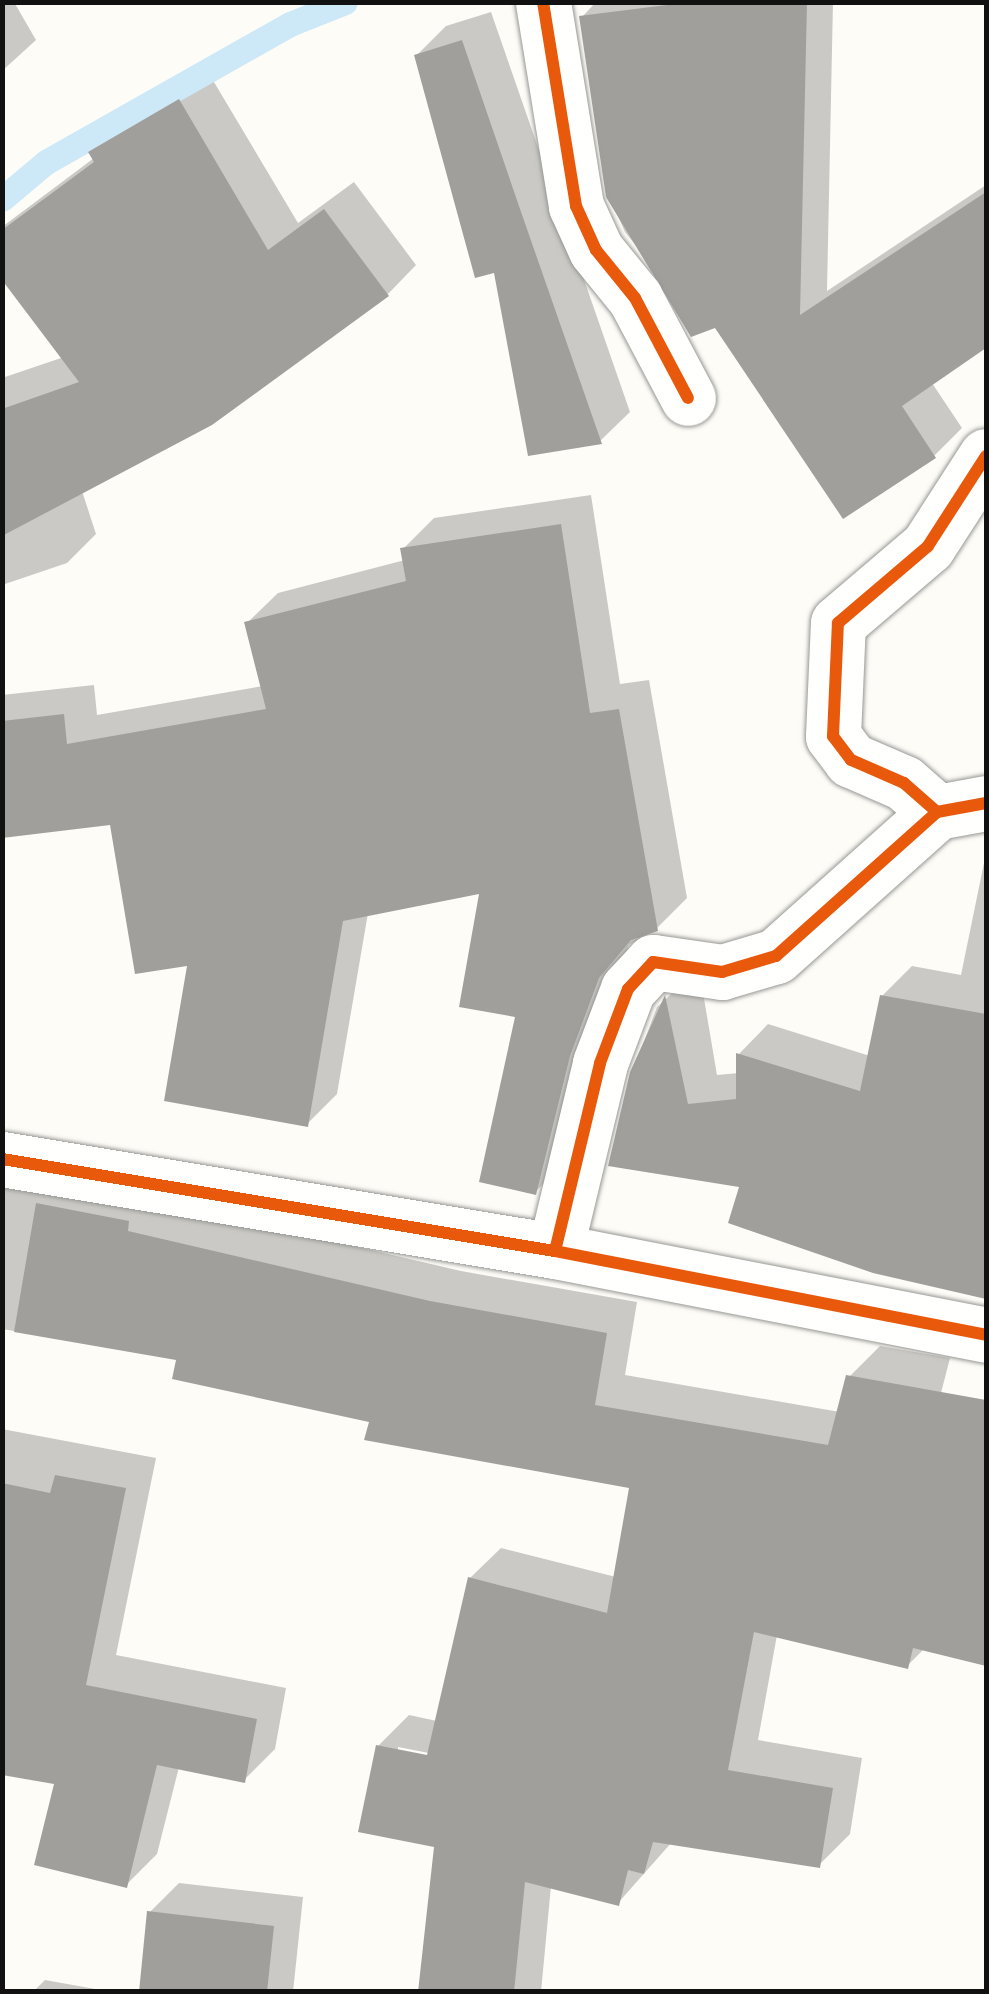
<!DOCTYPE html>
<html>
<head>
<meta charset="utf-8">
<style>
	body { margin:0 }
	#map { position:relative; width:989px; height:1994px; overflow:hidden; background:#fdfcf7; font-family:"Zilla Slab",serif }
	div>[style] { position:absolute }
	.shadow>* { inset:0; background:#0003 }
	.stream>* { height:25px; margin:-12.5px; padding:0 12.5px; transform-origin:12.5px; border-radius:12.5px; background:#cde8f7 }
	.building>* { inset:0; background:#a19f9c }
	.roads { filter:drop-shadow(0 0 2px #979795) drop-shadow(0 0 2px #979795) }
	.minor>* { height:55px; margin:-27.5px; padding:0 27.5px; transform-origin:27.5px; border-radius:27.5px; background:#fffffe }
	.cycleway>* { height:12px; margin:-6px; padding:0 6px; transform-origin:6px; border-radius:6px; background:#e8590c }
	span { translate:-50% -50%; white-space:nowrap; text-align:center; line-height:1.15; -webkit-text-stroke:10px #fff; paint-order:stroke }
	.frame { position:absolute; inset:0; border:5px solid #111; pointer-events:none }
</style>
</head>
<body>
<div id="map">
	<div class="shadow">
		<div style="clip-path:polygon(2px 2px,14px 2px,36px 40px,2px 71px)"></div>
		<div style="clip-path:polygon(596px 2px,833px 2px,827px 291px,986px 185px,986px 345px,932px 383px,962px 428px,934px 456px,716px 325px,665px 282px,625px 232px,609px 196px,582px 17px)"></div>
		<div style="clip-path:polygon(491px 12px,630px 412px,600px 441px,496px 269px,416px 56px,446px 26px)"></div>
		<div style="clip-path:polygon(208px 72px,298px 223px,354px 182px,416px 265px,388px 294px,82px 491px,96px 534px,67px 563px,2px 585px,2px 378px,64px 357px,2px 276px,2px 227px,94px 158px,91px 152px,120px 123px)"></div>
		<div style="clip-path:polygon(591px 495px,620px 684px,649px 680px,687px 898px,656px 929px,629px 945px,599px 1023px,566px 1162px,535px 1192px,518px 1015px,482px 891px,368px 913px,337px 1094px,307px 1124px,190px 963px,112px 822px,2px 835px,2px 695px,94px 685px,97px 715px,263px 686px,247px 623px,278px 593px,405px 560px,403px 549px,434px 518px)"></div>
		<div style="clip-path:polygon(986px 853px,986px 1228px,742px 1185px,632px 1073px,657px 1007px,699px 969px,717px 1075px,739px 1073px,739px 1054px,768px 1024px,870px 1056px,882px 996px,912px 966px,961px 975px)"></div>
		<div style="clip-path:polygon(evenodd,2px 1177px,157px 1200px,461px 1271px,637px 1302px,625px 1375px,840px 1412px,849px 1377px,880px 1346px,950px 1358px,941px 1393px,986px 1403px,986px 1664px,925px 1648px,907px 1666px,777px 1635px,758px 1740px,862px 1758px,850px 1834px,819px 1865px,672px 1842px,618px 1903px,551px 1886px,541px 1992px,421px 1992px,436px 1845px,378px 1746px,409px 1715px,437px 1721px,470px 1578px,501px 1548px,616px 1577px,632px 1486px,372px 1420px,179px 1358px,2px 1329px,2px 1177px,398px 1747px,439px 1755px,438px 1760px,398px 1752px,398px 1747px)"></div>
		<div style="clip-path:polygon(2px 1429px,156px 1458px,116px 1655px,286px 1688px,275px 1749px,244px 1780px,179px 1767px,157px 1854px,126px 1885px,57px 1782px,2px 1772px)"></div>
		<div style="clip-path:polygon(179px 1883px,303px 1897px,293px 1992px,141px 1992px,149px 1913px)"></div>
		<div style="clip-path:polygon(45px 1980px,112px 1992px,33px 1992px)"></div>
	</div>
	<div class="stream">
		<div style="left:2px;top:199px;width:57px;rotate:-40.1deg"></div>
		<div style="left:46px;top:162px;width:280px;rotate:-29.5deg"></div>
		<div style="left:290px;top:24px;width:59px;rotate:-21.8deg"></div>
	</div>
	<div class="building">
		<div style="clip-path:polygon(691px 2px,807px 2px,800px 315px,986px 192px,986px 348px,902px 406px,936px 458px,843px 519px,715px 328px,691px 337px,606px 197px,579px 16px)"></div>
		<div style="clip-path:polygon(462px 40px,520px 209px,602px 444px,528px 456px,494px 273px,475px 278px,414px 55px)"></div>
		<div style="clip-path:polygon(179px 99px,268px 250px,324px 209px,389px 296px,212px 425px,2px 536px,2px 409px,79px 382px,2px 280px,2px 230px,94px 162px,88px 152px)"></div>
		<div style="clip-path:polygon(561px 524px,590px 713px,619px 709px,658px 931px,631px 940px,599px 978px,570px 1056px,536px 1195px,479px 1182px,515px 1017px,459px 1007px,479px 894px,343px 921px,308px 1127px,164px 1101px,187px 966px,135px 974px,110px 825px,2px 838px,2px 721px,64px 714px,67px 744px,266px 709px,244px 622px,406px 581px,400px 548px)"></div>
		<div style="clip-path:polygon(665px 995px,688px 1104px,736px 1099px,736px 1053px,860px 1091px,880px 995px,986px 1014px,986px 1299px,873px 1273px,728px 1223px,739px 1187px,608px 1166px,630px 1072px)"></div>
		<div style="clip-path:polygon(36px 1203px,129px 1221px,128px 1231px,430px 1301px,607px 1333px,595px 1405px,828px 1445px,846px 1375px,986px 1400px,986px 1666px,913px 1648px,908px 1669px,754px 1632px,728px 1770px,833px 1788px,820px 1868px,653px 1842px,644px 1874px,628px 1870px,619px 1906px,525px 1882px,514px 1992px,418px 1992px,434px 1847px,358px 1832px,376px 1745px,427px 1755px,468px 1577px,607px 1613px,629px 1488px,364px 1440px,369px 1422px,172px 1379px,176px 1360px,14px 1332px)"></div>
		<div style="clip-path:polygon(55px 1475px,126px 1488px,86px 1685px,257px 1719px,245px 1783px,157px 1765px,127px 1888px,34px 1865px,54px 1784px,2px 1775px,2px 1483px,50px 1493px)"></div>
		<div style="clip-path:polygon(147px 1911px,274px 1926px,267px 1992px,139px 1992px)"></div>
	</div>
	<div class="roads">
		<div class="minor">
			<div style="left:543px;top:2px;width:207px;rotate:80.8deg"></div>
			<div style="left:576px;top:206px;width:48px;rotate:65.6deg"></div>
			<div style="left:596px;top:250px;width:62px;rotate:50.9deg"></div>
			<div style="left:635px;top:298px;width:113px;rotate:62.1deg"></div>
			<div style="left:937px;top:812px;width:44px;rotate:-138.7deg"></div>
			<div style="left:904px;top:783px;width:58px;rotate:-156.5deg"></div>
			<div style="left:851px;top:760px;width:30px;rotate:-127deg"></div>
			<div style="left:833px;top:736px;width:113px;rotate:-87.5deg"></div>
			<div style="left:838px;top:623px;width:118px;rotate:-40.5deg"></div>
			<div style="left:928px;top:546px;width:107px;rotate:-57.2deg"></div>
			<div style="left:2px;top:1159px;width:561px;rotate:9.45deg"></div>
			<div style="left:555px;top:1251px;width:439px;rotate:11deg"></div>
			<div style="left:555px;top:1251px;width:193px;rotate:-76.5deg"></div>
			<div style="left:600px;top:1063px;width:79px;rotate:-69.3deg"></div>
			<div style="left:628px;top:989px;width:37px;rotate:-47deg"></div>
			<div style="left:653px;top:962px;width:70px;rotate:8.2deg"></div>
			<div style="left:722px;top:972px;width:56px;rotate:-16.5deg"></div>
			<div style="left:776px;top:956px;width:216px;rotate:-41.8deg"></div>
			<div style="left:937px;top:812px;width:50px;rotate:-10.4deg"></div>
		</div>
	</div>
	<div class="cycleway">
		<div style="left:543px;top:2px;width:207px;rotate:80.8deg"></div>
		<div style="left:576px;top:206px;width:48px;rotate:65.6deg"></div>
		<div style="left:596px;top:250px;width:62px;rotate:50.9deg"></div>
		<div style="left:635px;top:298px;width:113px;rotate:62.1deg"></div>
		<div style="left:937px;top:812px;width:44px;rotate:-138.7deg"></div>
		<div style="left:904px;top:783px;width:58px;rotate:-156.5deg"></div>
		<div style="left:851px;top:760px;width:30px;rotate:-127deg"></div>
		<div style="left:833px;top:736px;width:113px;rotate:-87.5deg"></div>
		<div style="left:838px;top:623px;width:118px;rotate:-40.5deg"></div>
		<div style="left:928px;top:546px;width:107px;rotate:-57.2deg"></div>
		<div style="left:2px;top:1159px;width:561px;rotate:9.45deg"></div>
		<div style="left:555px;top:1251px;width:439px;rotate:11deg"></div>
		<div style="left:555px;top:1251px;width:193px;rotate:-76.5deg"></div>
		<div style="left:600px;top:1063px;width:79px;rotate:-69.3deg"></div>
		<div style="left:628px;top:989px;width:37px;rotate:-47deg"></div>
		<div style="left:653px;top:962px;width:70px;rotate:8.2deg"></div>
		<div style="left:722px;top:972px;width:56px;rotate:-16.5deg"></div>
		<div style="left:776px;top:956px;width:216px;rotate:-41.8deg"></div>
		<div style="left:937px;top:812px;width:50px;rotate:-10.4deg"></div>
	</div>
	<div class="frame"></div>
</div>
</body>
</html>
